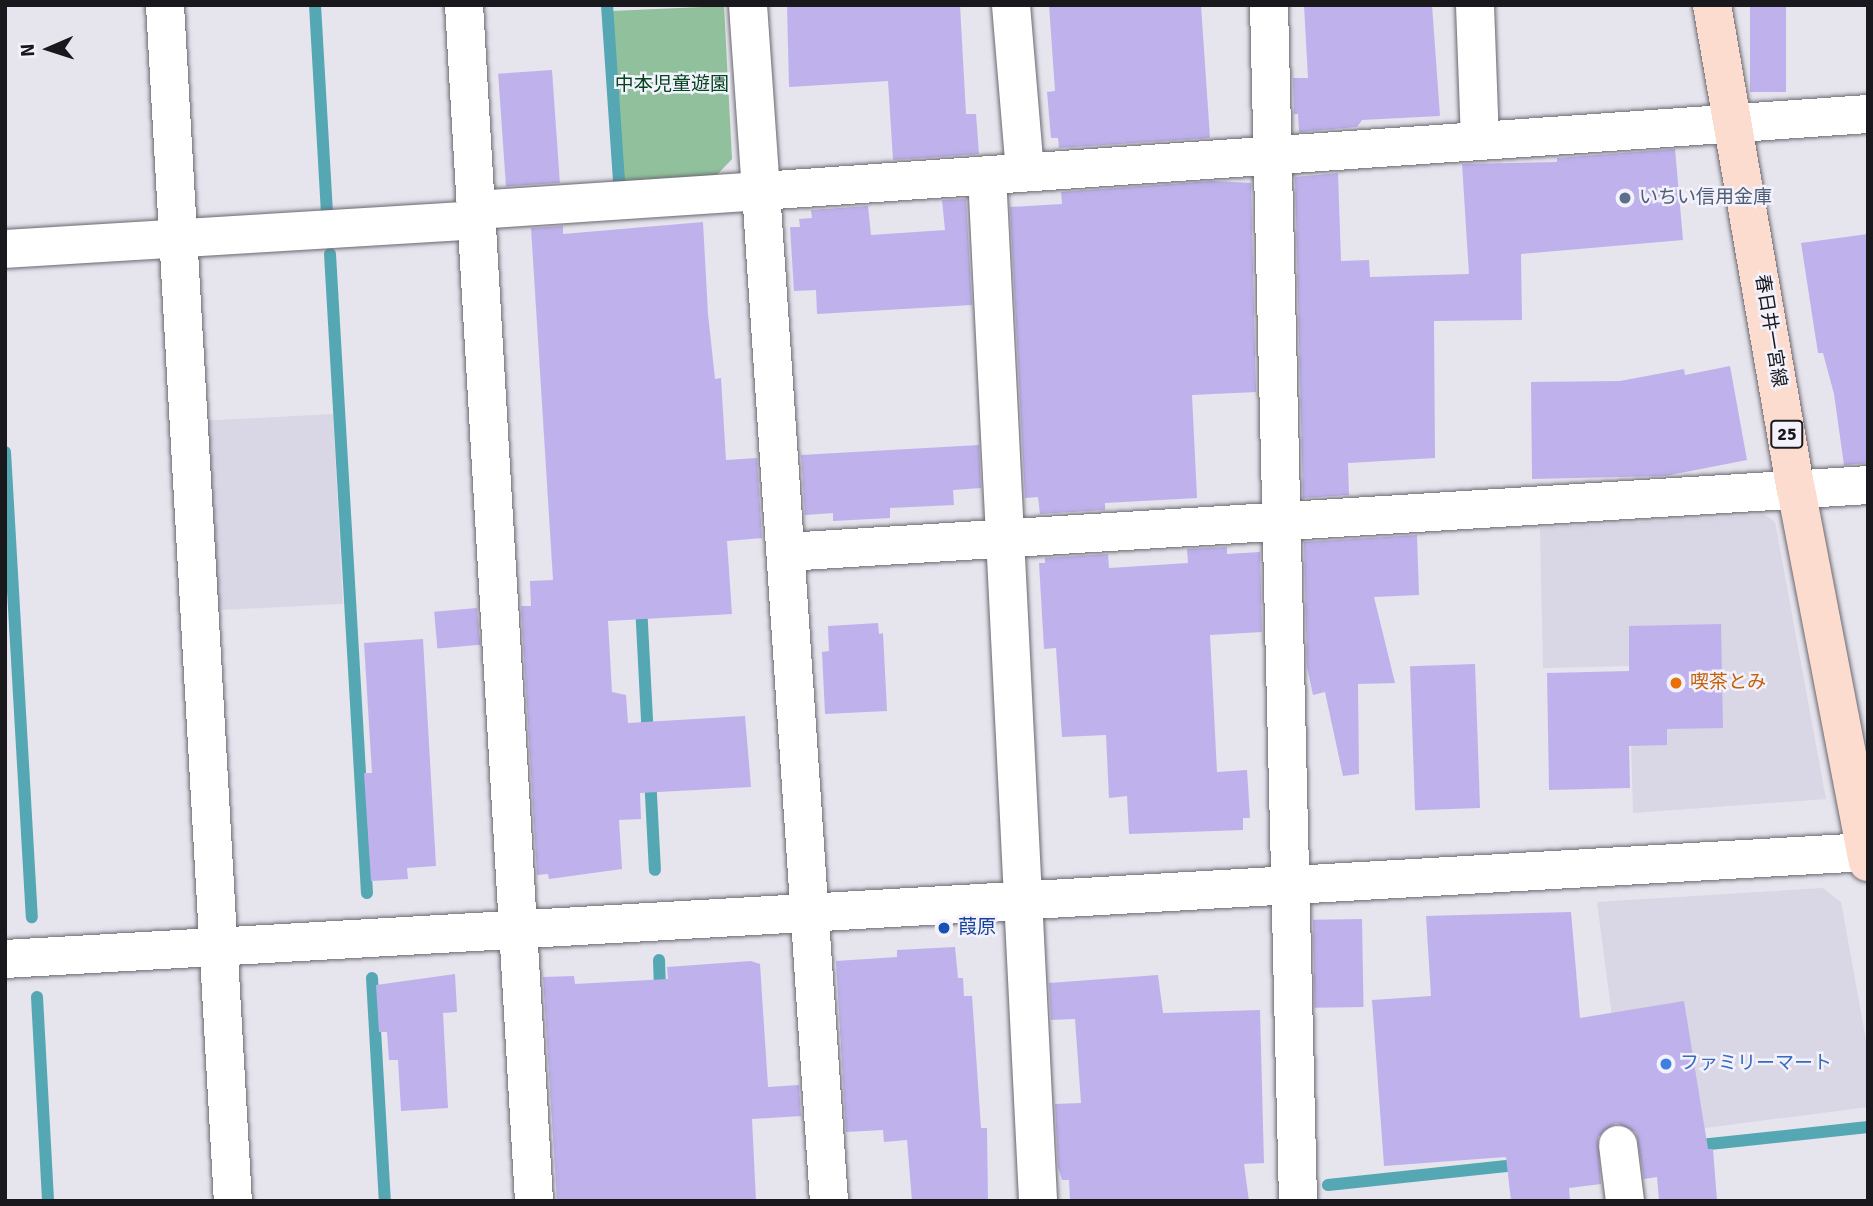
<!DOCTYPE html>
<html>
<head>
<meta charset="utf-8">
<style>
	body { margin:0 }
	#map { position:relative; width:1873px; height:1206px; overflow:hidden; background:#e6e4ed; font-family:Signika,"Noto Sans JP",sans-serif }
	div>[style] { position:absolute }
	.built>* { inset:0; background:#d9d6e6; transform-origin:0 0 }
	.green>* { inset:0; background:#91c19c }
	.stream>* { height:12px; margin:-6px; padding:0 6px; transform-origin:6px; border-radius:6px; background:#55a7b4 }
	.building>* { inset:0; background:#bfb2ec; transform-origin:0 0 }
	.roads { filter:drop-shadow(0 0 2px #6a6870) drop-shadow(0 0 2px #6a6870) }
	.minor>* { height:38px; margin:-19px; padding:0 19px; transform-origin:19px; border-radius:19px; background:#fff }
	.tertiary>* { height:38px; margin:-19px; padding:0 19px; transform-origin:19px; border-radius:19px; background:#fff }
	.primary>* { height:38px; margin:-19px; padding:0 19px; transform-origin:19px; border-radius:19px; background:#fcdcce }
	.dots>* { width:19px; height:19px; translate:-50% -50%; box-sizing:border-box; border:4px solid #f3f1fb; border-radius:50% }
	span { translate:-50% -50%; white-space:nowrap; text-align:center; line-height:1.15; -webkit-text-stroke:5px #f3f1fb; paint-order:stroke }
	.shield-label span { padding:2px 5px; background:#f3f1fb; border:2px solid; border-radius:5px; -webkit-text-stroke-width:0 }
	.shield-label { font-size:18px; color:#19181c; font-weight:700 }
	.park-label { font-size:19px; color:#01441e }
	.service-label { font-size:19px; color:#4e5e75 }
	.left { translate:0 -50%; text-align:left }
	.street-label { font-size:19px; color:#19181c }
	.food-label { font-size:19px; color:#c56008 }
	.transit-label { font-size:19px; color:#164399 }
	.shop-label { font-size:19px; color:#366cbe }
	.frame { position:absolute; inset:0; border:7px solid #19181c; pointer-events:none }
	.north { position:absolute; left:14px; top:14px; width:70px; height:70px; -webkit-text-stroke:5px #f3f1fb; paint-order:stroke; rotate:267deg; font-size:19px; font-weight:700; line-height:28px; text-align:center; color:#19181c }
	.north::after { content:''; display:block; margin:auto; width:24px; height:32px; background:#19181c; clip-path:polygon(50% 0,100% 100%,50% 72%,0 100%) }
</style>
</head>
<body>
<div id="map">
	<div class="built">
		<div style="left:333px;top:414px;width:190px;height:131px;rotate:87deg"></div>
		<div style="clip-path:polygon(1765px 515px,1775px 522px,1826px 799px,1633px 813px,1629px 666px,1543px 668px,1540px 528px)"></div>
		<div style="clip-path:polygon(1823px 888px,1841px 902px,1868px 1051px,1868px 1107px,1628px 1138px,1597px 902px)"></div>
	</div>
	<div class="green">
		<div style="clip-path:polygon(724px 6px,732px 159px,714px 178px,622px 184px,612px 11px)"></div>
	</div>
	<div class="stream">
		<div style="left:315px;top:5px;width:208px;rotate:86.7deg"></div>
		<div style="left:607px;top:5px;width:177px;rotate:86.1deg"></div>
		<div style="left:330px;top:254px;width:640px;rotate:86.69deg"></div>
		<div style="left:5px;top:452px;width:466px;rotate:86.7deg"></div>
		<div style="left:641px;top:605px;width:132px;rotate:87deg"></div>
		<div style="left:650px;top:776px;width:94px;rotate:87deg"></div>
		<div style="left:659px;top:960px;width:34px;rotate:88deg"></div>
		<div style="left:372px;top:978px;width:223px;rotate:86.7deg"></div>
		<div style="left:37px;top:997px;width:204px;rotate:86.9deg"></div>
		<div style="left:1691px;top:1146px;width:178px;rotate:-6.1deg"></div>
		<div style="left:1328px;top:1185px;width:196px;rotate:-6.1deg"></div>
	</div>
	<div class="building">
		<div style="clip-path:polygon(787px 5px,960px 5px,966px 114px,976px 114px,979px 154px,893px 160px,888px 81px,789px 87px)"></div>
		<div style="clip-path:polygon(1049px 5px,1201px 5px,1210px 138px,1059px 148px,1058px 138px,1051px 138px,1047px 92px,1055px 91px)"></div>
		<div style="clip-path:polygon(1304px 5px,1432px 5px,1440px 116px,1362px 120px,1357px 127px,1299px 132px,1298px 114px,1294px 114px,1293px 78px,1308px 78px)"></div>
		<div style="left:1750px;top:5px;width:36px;height:87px"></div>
		<div style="left:552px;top:70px;width:113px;height:54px;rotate:86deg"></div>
		<div style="clip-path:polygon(1675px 149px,1683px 240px,1521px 254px,1522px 320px,1434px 321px,1435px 458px,1348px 463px,1349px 495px,1303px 498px,1295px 177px,1338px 173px,1341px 261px,1369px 260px,1370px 277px,1469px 274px,1462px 164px,1557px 162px,1557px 158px)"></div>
		<div style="clip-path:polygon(1213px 181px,1251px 183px,1256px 392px,1192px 395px,1197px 498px,1105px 503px,1105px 510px,1040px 514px,1038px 497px,1025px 498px,1010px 207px,1062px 204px,1061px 192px)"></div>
		<div style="clip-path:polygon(966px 199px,972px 305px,817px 314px,816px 290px,794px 291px,790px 227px,800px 227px,799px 219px,812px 218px,811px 210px,868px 206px,871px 235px,945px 230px,942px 200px)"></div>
		<div style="clip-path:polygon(703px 222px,708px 314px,715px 379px,721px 378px,726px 460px,757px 458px,762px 538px,727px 541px,732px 614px,608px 621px,612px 692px,626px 695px,628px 723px,745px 716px,751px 787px,640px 793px,641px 819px,619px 820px,622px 869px,549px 879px,548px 874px,537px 875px,521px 606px,531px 606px,530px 581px,553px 580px,531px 228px,563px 226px,563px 234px)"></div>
		<div style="clip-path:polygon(1868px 234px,1868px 463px,1844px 465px,1834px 394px,1823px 353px,1818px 353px,1801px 243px)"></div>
		<div style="clip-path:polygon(1730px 366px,1747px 460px,1665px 476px,1532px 479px,1531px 382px,1620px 381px,1684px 369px,1685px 375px)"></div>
		<div style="clip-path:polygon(979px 445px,981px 488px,953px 490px,954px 505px,890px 508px,890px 518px,833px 521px,833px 513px,805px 515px,801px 455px)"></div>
		<div style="clip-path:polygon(1417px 535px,1419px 595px,1374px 597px,1395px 683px,1358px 684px,1359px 774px,1343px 776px,1325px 692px,1313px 695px,1307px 667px,1304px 542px)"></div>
		<div style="clip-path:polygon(1227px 547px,1227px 554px,1260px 552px,1262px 632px,1210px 635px,1217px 772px,1247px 770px,1250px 818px,1243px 818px,1243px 830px,1129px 834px,1127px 796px,1109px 798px,1106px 735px,1062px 737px,1056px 648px,1044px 649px,1039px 563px,1045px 563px,1045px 558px,1108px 554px,1109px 568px,1188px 563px,1187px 549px)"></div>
		<div style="left:477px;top:608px;width:37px;height:43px;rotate:85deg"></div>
		<div style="clip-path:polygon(878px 623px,879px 634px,883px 633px,887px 711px,825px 714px,822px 652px,829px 651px,828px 626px)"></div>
		<div style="clip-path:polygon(1721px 624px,1723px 728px,1667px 729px,1667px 745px,1629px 746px,1630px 788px,1549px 790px,1547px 673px,1629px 671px,1629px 626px)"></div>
		<div style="clip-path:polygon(423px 639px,436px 866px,407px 868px,408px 879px,371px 881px,364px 773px,372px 773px,364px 643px)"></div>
		<div style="left:1475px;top:664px;width:144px;height:65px;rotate:88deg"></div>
		<div style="clip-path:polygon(1571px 912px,1580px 1018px,1684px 1001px,1708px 1149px,1713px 1149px,1717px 1201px,1659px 1201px,1657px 1177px,1644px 1179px,1636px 1132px,1616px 1123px,1598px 1137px,1601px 1184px,1569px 1188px,1570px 1201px,1511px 1201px,1506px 1157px,1384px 1166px,1372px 1000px,1431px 996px,1426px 916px)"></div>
		<div style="left:1362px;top:919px;width:88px;height:49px;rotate:89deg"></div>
		<div style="clip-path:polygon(955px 947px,958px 978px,963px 978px,964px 996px,972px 996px,981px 1128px,987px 1128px,988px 1201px,912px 1201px,907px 1140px,884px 1142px,883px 1130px,846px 1132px,836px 961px,897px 957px,897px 950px)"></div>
		<div style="clip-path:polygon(751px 961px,760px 964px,768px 1087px,799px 1085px,801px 1116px,752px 1119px,756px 1201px,557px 1201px,543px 977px,574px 976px,575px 984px,668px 979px,667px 967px)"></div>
		<div style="clip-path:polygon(455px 974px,457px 1012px,443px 1013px,448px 1108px,401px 1111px,398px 1060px,389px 1060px,387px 1032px,379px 1032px,376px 985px)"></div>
		<div style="clip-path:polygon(1158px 975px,1163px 1013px,1260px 1010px,1264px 1163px,1244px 1164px,1249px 1201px,1070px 1201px,1069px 1180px,1062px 1180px,1058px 1167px,1055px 1104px,1081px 1103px,1075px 1019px,1051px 1020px,1049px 983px)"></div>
	</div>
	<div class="roads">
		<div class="minor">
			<div style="left:165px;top:5px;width:1198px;rotate:86.75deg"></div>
			<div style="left:464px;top:5px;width:1198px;rotate:86.65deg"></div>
			<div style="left:748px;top:5px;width:186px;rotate:86deg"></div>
			<div style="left:761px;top:191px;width:1110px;rotate:-3.98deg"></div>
			<div style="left:1011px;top:5px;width:168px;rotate:85.2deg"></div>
			<div style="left:1269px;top:5px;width:1196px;rotate:88.61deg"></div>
			<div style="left:1475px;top:5px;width:136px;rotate:87.9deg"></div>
			<div style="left:987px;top:175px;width:1027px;rotate:87.15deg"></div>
			<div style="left:476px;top:210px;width:286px;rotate:-3.8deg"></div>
			<div style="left:761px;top:191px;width:1012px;rotate:86.15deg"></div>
			<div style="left:5px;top:249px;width:473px;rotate:-3.5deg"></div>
			<div style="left:786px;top:552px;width:1084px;rotate:-3.54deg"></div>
			<div style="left:1618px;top:1145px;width:56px;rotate:82.9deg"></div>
		</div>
		<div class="tertiary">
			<div style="left:5px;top:959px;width:1866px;rotate:-3.29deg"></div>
		</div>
		<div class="primary">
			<div style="left:1712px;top:5px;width:491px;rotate:80.2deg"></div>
			<div style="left:1796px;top:489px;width:380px;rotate:79.1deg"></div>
		</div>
	</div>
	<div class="dots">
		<div style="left:1625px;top:198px;background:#5c6f8a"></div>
		<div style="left:1676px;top:683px;background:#e8710a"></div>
		<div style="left:944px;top:928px;background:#1a4fb4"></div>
		<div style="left:1666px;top:1064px;background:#3f7fe0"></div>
	</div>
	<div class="shield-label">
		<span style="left:1787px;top:434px">25</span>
	</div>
	<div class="park-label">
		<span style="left:672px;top:85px">中本児童遊園</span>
	</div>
	<div class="service-label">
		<span class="left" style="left:1639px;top:198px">いちい信用金庫</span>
	</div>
	<div class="street-label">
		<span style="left:1770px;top:331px;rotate:81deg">春日井一宮線</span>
	</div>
	<div class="food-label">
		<span class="left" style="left:1690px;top:683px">喫茶とみ</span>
	</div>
	<div class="transit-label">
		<span class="left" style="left:958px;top:928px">葭原</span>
	</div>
	<div class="shop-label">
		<span class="left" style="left:1680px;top:1064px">ファミリーマート</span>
	</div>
	<div class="frame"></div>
	<div class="north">N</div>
</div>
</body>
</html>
